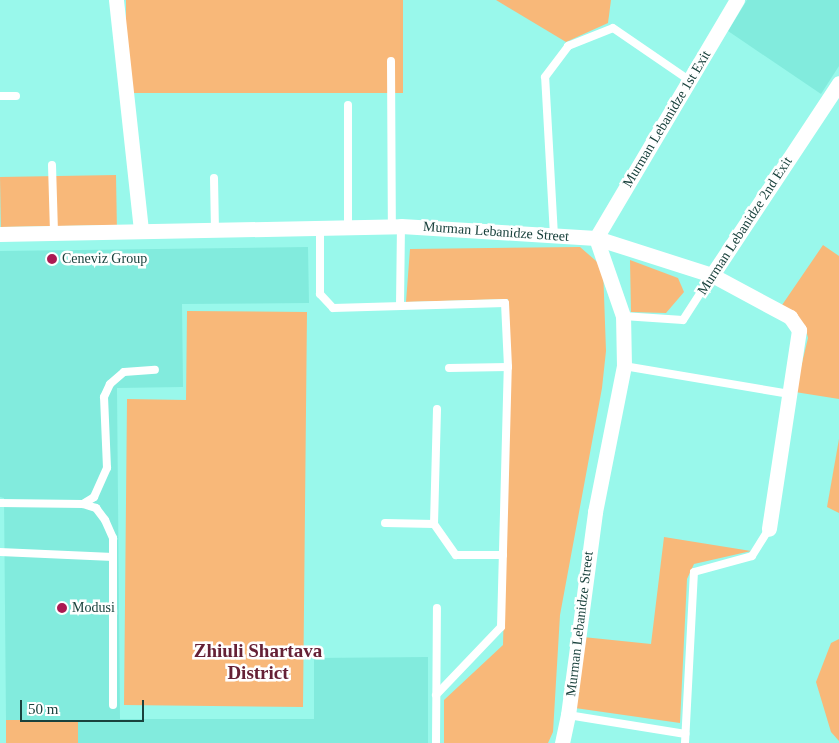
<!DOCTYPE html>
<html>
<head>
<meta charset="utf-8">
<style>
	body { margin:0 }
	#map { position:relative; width:839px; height:743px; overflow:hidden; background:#99f8eb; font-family:Georgia,serif }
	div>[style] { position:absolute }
	.built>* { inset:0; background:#82ebdd }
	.green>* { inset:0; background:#f8b879; transform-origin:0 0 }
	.service>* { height:8px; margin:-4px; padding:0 4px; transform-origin:4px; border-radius:4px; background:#fff }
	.minor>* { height:15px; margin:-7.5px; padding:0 7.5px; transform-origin:7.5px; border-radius:7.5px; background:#fff }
	.dots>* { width:14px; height:14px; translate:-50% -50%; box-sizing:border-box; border:2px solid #fff; border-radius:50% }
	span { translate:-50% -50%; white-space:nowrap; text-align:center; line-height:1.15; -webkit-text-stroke:5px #fff; paint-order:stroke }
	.street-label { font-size:14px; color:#1a423d }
	.poi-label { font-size:14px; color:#1a423d }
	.left { translate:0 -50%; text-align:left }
	.district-label { font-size:19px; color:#652136; font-weight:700 }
	.scale { position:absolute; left:20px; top:700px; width:124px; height:22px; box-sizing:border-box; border:2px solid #1a423d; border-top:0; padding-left:6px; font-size:15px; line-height:18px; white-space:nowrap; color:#1a423d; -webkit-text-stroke:4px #fff; paint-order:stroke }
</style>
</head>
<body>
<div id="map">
	<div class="built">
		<div style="clip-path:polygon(747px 0,839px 0,839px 66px,821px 94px,728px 31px)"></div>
		<div style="clip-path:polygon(308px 247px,309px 303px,182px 304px,183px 387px,117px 388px,120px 719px,314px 719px,314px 658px,428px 657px,428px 743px,78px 743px,78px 720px,6px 720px,4px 498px,0 497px,0 251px)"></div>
	</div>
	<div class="green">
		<div style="left:126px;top:0;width:277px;height:93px"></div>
		<div style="clip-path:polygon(496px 0,611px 0,608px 23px,566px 42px)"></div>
		<div style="left:116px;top:175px;width:50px;height:116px;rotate:89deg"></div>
		<div style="clip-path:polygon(823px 245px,839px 256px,839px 399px,795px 392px,808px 338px,805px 326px,780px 308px)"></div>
		<div style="clip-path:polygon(580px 247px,603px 267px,606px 351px,602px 388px,560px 615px,553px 732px,548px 743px,444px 743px,444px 700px,503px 645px,510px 361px,508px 299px,406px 302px,410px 249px)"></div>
		<div style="clip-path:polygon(630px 260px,678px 278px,684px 292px,666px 313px,631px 312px)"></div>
		<div style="clip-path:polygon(187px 311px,307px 312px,303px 707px,124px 705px,127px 399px,186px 400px)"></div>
		<div style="clip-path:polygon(839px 439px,839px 513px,827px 507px)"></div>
		<div style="clip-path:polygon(664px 537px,751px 551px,694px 564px,687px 579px,680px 723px,575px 708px,583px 637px,651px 644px)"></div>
		<div style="clip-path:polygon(839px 639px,839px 741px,831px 732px,816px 682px,831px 643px)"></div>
		<div style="left:6px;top:720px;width:72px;height:23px"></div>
	</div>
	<div class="service">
		<div style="left:391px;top:61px;width:165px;rotate:89.7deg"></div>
		<div style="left:0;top:96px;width:16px"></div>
		<div style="left:52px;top:165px;width:67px;rotate:88.3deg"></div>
		<div style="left:214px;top:178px;width:51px;rotate:88.9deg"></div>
		<div style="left:320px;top:227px;width:67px;rotate:90deg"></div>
		<div style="left:320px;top:294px;width:19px;rotate:47deg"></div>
		<div style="left:333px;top:308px;width:172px;rotate:-1.7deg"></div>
		<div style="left:505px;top:303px;width:64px;rotate:87.3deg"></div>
		<div style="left:508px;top:367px;width:59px;rotate:179deg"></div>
		<div style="left:348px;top:227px;width:122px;rotate:-90deg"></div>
		<div style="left:554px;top:236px;width:159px;rotate:-93.2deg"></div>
		<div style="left:545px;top:77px;width:39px;rotate:-53deg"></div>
		<div style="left:568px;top:46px;width:48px;rotate:-21.8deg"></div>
		<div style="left:613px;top:28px;width:92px;rotate:34.4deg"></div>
		<div style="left:400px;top:306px;width:80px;rotate:-89.3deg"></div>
		<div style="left:623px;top:316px;width:60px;rotate:3.8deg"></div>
		<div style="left:683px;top:320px;width:54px;rotate:-57.2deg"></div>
		<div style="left:624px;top:366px;width:168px;rotate:9.6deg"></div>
		<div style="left:0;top:503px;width:83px;rotate:0.7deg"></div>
		<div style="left:83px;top:504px;width:13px;rotate:-32deg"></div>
		<div style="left:94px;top:497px;width:32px;rotate:-66deg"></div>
		<div style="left:107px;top:468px;width:71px;rotate:-92.4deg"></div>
		<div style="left:104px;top:397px;width:14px;rotate:-65deg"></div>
		<div style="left:110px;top:384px;width:18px;rotate:-41deg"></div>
		<div style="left:124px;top:372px;width:31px;rotate:-4deg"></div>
		<div style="left:83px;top:504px;width:14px;rotate:17deg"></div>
		<div style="left:96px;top:508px;width:15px;rotate:53deg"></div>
		<div style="left:105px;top:520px;width:20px;rotate:66deg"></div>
		<div style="left:113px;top:538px;width:19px;rotate:90deg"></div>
		<div style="left:385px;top:523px;width:49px;rotate:1.2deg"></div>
		<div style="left:434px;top:524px;width:38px;rotate:55deg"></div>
		<div style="left:456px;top:555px;width:47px"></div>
		<div style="left:434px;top:524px;width:115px;rotate:-88.5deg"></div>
		<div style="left:0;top:552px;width:113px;rotate:2.5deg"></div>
		<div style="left:113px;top:557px;width:148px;rotate:90deg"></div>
		<div style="left:436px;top:695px;width:94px;rotate:-46.3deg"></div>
		<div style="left:501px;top:627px;width:260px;rotate:-88.5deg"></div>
		<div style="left:568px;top:715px;width:119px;rotate:9.2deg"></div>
		<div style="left:436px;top:743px;width:135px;rotate:-89.6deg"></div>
		<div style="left:685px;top:743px;width:171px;rotate:-87deg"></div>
		<div style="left:694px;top:572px;width:60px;rotate:-15.4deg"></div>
		<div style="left:752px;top:556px;width:32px;rotate:-58deg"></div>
	</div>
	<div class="minor">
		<div style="left:116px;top:0;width:231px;rotate:83.8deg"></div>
		<div style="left:0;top:234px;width:401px;rotate:-1.1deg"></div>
		<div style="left:401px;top:226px;width:195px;rotate:3.5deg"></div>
		<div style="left:596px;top:238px;width:122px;rotate:17.7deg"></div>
		<div style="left:712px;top:275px;width:89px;rotate:28.3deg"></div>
		<div style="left:790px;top:317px;width:16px;rotate:55deg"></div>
		<div style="left:799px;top:330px;width:201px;rotate:98.6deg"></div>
		<div style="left:596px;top:238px;width:277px;rotate:-59.4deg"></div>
		<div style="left:712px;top:275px;width:230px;rotate:-56.5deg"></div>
		<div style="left:562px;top:743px;width:29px;rotate:-78deg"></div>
		<div style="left:568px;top:715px;width:205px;rotate:-82.4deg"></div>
		<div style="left:595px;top:512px;width:149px;rotate:-78.8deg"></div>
		<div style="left:624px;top:366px;width:50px;rotate:-91.1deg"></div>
		<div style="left:623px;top:316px;width:83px;rotate:-109.1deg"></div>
	</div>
	<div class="dots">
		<div style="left:52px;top:259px;background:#ab1a52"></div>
		<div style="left:62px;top:608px;background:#ab1a52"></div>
	</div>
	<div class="street-label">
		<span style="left:667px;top:119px;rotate:-59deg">Murman Lebanidze 1st Exit</span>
		<span style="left:745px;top:226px;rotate:-57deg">Murman Lebanidze 2nd Exit</span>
		<span style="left:496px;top:232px;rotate:4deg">Murman Lebanidze Street</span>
		<span style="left:580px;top:624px;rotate:-83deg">Murman Lebanidze Street</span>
	</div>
	<div class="poi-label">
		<span class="left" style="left:62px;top:259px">Ceneviz Group</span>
		<span class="left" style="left:72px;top:608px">Modusi</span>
	</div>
	<div class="district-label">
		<span style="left:258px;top:662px">Zhiuli Shartava<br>District</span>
	</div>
	<div class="scale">50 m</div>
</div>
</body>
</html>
